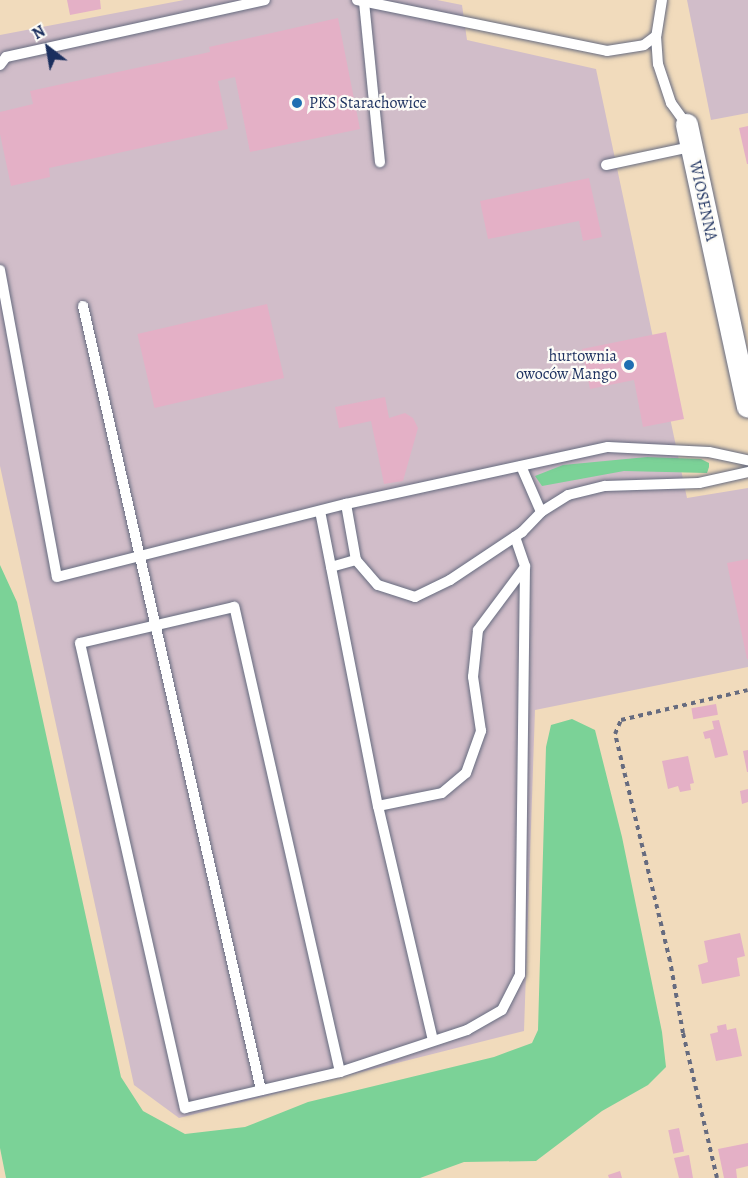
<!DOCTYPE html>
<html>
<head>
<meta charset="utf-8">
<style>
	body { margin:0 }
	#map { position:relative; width:748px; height:1178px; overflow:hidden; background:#f1dbbc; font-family:Alegreya,serif }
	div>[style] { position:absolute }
	.industrial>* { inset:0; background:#d1bdc9 }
	.green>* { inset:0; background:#7bd297 }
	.building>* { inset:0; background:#e4b0c6; transform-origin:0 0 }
	.path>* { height:4px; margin-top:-2px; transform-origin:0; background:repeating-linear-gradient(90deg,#666b7f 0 4.5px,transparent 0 9px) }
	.roads { filter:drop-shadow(0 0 2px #666b7f) drop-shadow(0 0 2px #666b7f) }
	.lane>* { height:10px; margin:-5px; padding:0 5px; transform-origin:5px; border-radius:5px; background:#fff }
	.street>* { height:22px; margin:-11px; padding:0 11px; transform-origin:11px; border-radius:11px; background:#fff }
	.dots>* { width:16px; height:16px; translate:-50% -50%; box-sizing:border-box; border:3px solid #fdfcf7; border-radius:50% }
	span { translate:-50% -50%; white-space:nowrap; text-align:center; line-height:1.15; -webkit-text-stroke:4.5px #fdfcf7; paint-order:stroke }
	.poi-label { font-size:16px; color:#1b2f5e }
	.left { translate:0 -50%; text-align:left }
	.right { translate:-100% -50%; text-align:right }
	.street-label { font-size:16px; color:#1b2f5e }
	.north { position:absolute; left:18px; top:18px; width:60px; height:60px; -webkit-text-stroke:4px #fdfcf7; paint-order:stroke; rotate:329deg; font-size:16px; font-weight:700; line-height:24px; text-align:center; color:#1b2f5e }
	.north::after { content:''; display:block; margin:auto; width:21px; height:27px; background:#1b2f5e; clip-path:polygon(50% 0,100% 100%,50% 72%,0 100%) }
</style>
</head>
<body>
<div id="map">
	<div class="industrial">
		<div style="clip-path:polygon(184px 0,437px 0,462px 5px,467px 40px,596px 69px,687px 498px,748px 488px,748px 667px,535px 710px,524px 1031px,179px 1118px,134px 1085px,0 466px,0 35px)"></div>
		<div style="clip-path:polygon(687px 0,748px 0,748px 113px,711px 120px)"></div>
	</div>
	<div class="green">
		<div style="clip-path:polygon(647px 457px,701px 459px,709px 463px,709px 467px,707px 473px,624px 471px,542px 486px,535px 476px,563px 465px)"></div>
		<div style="clip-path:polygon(0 565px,17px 602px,121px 1077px,143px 1111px,185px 1134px,245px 1127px,308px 1102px,494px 1057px,532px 1043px,538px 1030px,546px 747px,551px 725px,572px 719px,595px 730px,622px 837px,662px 1032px,666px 1067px,648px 1085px,602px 1111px,536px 1161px,464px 1162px,420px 1178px,6px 1178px,0 1148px)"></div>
	</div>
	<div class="building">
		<div style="clip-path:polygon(67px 0,100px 0,101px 9px,70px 15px)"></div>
		<div style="clip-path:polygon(338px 18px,360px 129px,250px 152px,235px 77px,218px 81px,228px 129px,49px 168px,50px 177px,11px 186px,0 134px,0 112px,33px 104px,30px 91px,210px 52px,209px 47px)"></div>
		<div style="clip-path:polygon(748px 126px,748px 164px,747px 164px,739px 128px)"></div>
		<div style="clip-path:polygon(589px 178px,602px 237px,583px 241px,579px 221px,488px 239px,480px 201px)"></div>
		<div style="left:267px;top:304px;width:76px;height:133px;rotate:77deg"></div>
		<div style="clip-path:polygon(666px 332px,684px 419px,643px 427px,634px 380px,590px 389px,582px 349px)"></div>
		<div style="clip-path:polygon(385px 397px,389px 418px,405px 413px,413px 418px,418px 428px,403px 481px,384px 484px,371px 421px,339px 428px,335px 407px)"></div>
		<div style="clip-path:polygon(748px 559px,748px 659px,747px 659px,727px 563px)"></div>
		<div style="left:716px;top:704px;width:11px;height:25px;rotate:80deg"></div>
		<div style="clip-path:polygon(719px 720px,728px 755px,715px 758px,710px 738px,705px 739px,703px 732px,714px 729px,712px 721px)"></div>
		<div style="clip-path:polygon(748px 750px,748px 772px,747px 772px,743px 751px)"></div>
		<div style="clip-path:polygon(688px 756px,694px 783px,690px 784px,691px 790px,680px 792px,678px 786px,668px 789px,662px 761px)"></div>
		<div style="clip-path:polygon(748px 789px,748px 802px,742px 804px,740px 791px)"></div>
		<div style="clip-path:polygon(740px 933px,745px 956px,737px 958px,740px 976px,702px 984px,698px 965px,708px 962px,704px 941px)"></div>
		<div style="clip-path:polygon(726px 1024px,727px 1030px,736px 1028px,742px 1056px,716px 1061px,710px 1034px,718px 1032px,717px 1026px)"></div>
		<div style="left:679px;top:1128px;width:24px;height:11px;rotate:78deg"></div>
		<div style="clip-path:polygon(748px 1143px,748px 1166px,736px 1169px,737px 1178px,724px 1178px,718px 1149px)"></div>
		<div style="clip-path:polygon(689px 1155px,693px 1178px,679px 1178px,674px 1158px)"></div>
		<div style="clip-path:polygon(620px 1171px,622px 1178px,609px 1178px,608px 1175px)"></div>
	</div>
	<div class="path">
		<div style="left:717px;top:1178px;width:149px;rotate:-103.2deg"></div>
		<div style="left:683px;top:1033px;width:73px;rotate:-100.2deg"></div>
		<div style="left:670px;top:961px;width:234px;rotate:-103.6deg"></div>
		<div style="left:615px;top:734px;width:15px;rotate:-67deg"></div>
		<div style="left:621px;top:720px;width:130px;rotate:-13.3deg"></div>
	</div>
	<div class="roads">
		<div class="lane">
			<div style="left:357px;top:0;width:255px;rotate:11.5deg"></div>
			<div style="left:607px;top:51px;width:37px;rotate:-9deg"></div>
			<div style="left:644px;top:45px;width:15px;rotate:-37deg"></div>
			<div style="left:662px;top:0;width:36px;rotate:99deg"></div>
			<div style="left:656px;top:36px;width:28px;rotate:86deg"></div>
			<div style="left:658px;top:64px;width:41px;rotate:71.6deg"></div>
			<div style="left:671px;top:103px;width:27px;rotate:54deg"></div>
			<div style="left:364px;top:2px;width:161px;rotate:84.3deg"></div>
			<div style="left:0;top:65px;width:10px;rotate:-53deg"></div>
			<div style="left:6px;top:57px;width:265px;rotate:-12.4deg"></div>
			<div style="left:606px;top:165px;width:87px;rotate:-12deg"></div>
			<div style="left:0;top:270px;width:312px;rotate:79.5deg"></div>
			<div style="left:57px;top:577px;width:298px;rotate:-14.2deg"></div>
			<div style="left:346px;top:504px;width:268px;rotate:-12.3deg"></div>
			<div style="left:608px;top:447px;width:101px;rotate:2.8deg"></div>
			<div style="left:709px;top:452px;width:40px;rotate:12deg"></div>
			<div style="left:83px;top:306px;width:804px;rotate:77.21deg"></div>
			<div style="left:521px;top:466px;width:50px;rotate:66.5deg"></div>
			<div style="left:346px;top:504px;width:57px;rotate:79.9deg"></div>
			<div style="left:356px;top:560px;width:33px;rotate:49deg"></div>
			<div style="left:378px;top:585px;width:39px;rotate:18deg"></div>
			<div style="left:415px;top:597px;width:39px;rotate:-26deg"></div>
			<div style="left:450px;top:580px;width:87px;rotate:-33.7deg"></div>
			<div style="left:522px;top:532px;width:28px;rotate:-46deg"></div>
			<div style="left:541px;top:512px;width:32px;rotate:-32deg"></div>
			<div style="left:568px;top:495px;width:38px;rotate:-14deg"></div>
			<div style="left:605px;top:486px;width:94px;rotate:-1.8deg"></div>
			<div style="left:699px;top:483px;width:50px;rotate:-12.7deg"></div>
			<div style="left:320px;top:511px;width:301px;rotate:78.9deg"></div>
			<div style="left:378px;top:806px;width:241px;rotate:76.8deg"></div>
			<div style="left:331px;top:567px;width:26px;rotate:-16deg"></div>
			<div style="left:378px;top:806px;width:65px;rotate:-11.5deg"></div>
			<div style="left:442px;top:793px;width:31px;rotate:-40deg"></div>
			<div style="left:466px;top:773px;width:45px;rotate:-70.3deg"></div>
			<div style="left:481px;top:731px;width:55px;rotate:-98.4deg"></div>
			<div style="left:473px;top:677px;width:47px;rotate:-83.9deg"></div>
			<div style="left:478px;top:630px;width:79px;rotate:-53.3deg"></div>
			<div style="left:340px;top:1072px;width:477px;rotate:-102.8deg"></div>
			<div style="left:234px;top:607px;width:158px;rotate:166.8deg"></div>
			<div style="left:80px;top:643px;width:477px;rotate:77.3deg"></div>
			<div style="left:185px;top:1108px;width:159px;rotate:-13.1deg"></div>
			<div style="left:340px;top:1072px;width:134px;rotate:-18.3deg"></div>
			<div style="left:467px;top:1030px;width:40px;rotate:-29.7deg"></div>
			<div style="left:502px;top:1010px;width:39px;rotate:-63deg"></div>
			<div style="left:520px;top:975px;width:409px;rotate:-89.3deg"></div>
			<div style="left:525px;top:566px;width:31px;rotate:-109deg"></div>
		</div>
		<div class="street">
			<div style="left:687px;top:125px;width:288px;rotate:77.8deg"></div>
		</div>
	</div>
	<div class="dots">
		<div style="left:297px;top:103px;background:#1f6fb2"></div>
		<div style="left:629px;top:365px;background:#1f6fb2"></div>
	</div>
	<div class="poi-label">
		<span class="left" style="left:309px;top:103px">PKS Starachowice</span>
		<span class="right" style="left:617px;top:365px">hurtownia<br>owoców Mango</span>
	</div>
	<div class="street-label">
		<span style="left:703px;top:201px;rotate:78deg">WIOSENNA</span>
	</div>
	<div class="north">N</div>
</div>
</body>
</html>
